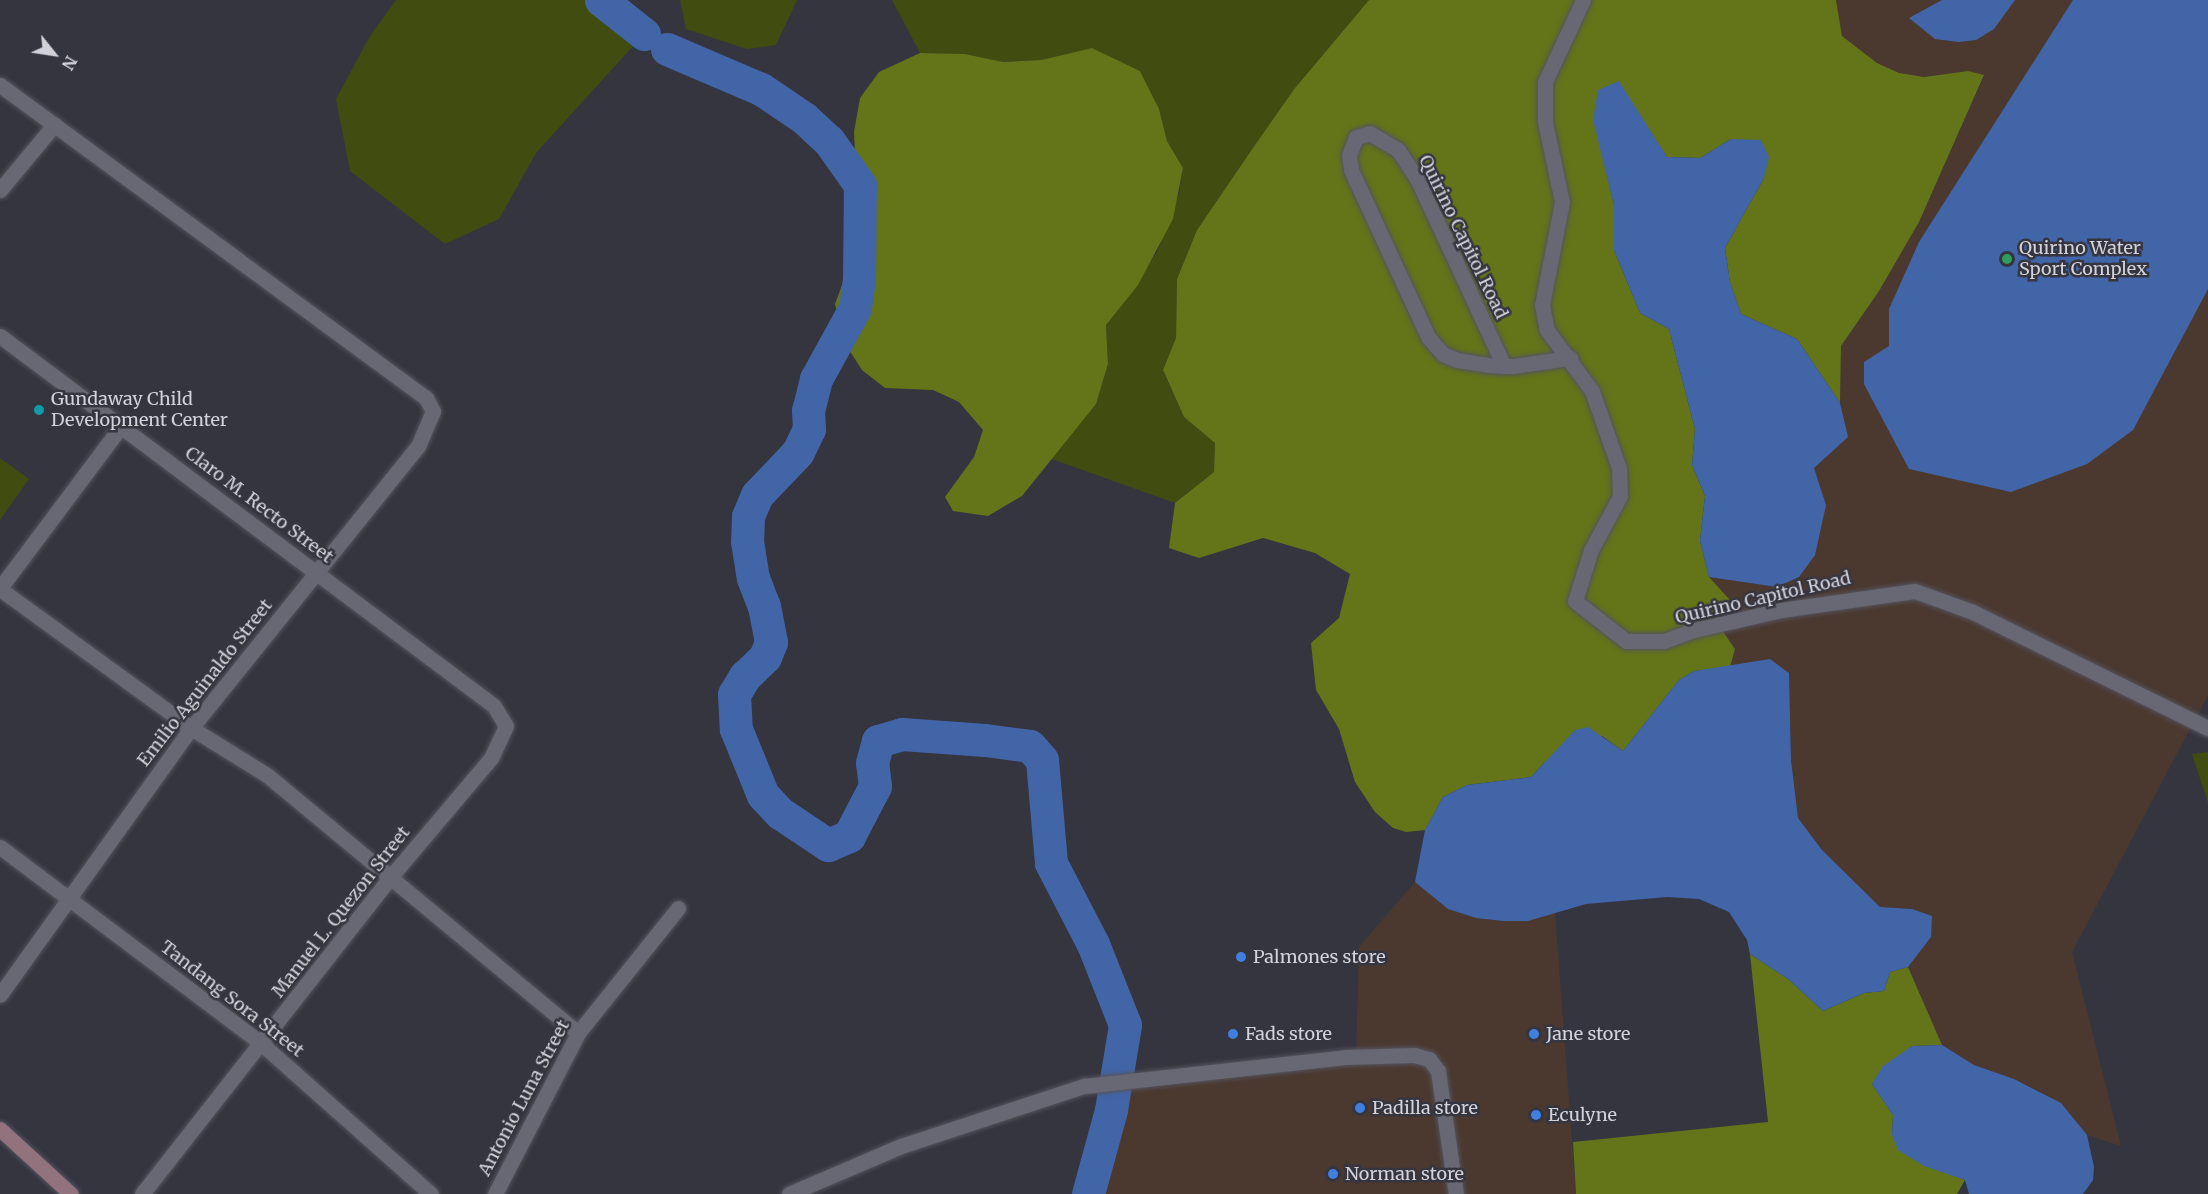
<!DOCTYPE html>
<html>
<head>
<meta charset="utf-8">
<style>
	body { margin:0 }
	#map { position:relative; width:2208px; height:1194px; overflow:hidden; background:#353540; font-family:Merriweather,serif }
	div>[style] { position:absolute }
	.commercial>* { inset:0; background:#4b3930 }
	.green>* { inset:0; background:#404c10 }
	.forest>* { inset:0; background:#637419 }
	.water>* { inset:0; background:#4265a8 }
	.river>* { height:33px; margin:-16.5px; padding:0 16.5px; transform-origin:16.5px; border-radius:16.5px; background:#4265a8 }
	.roads { filter:drop-shadow(0 0 2px #54535d) drop-shadow(0 0 2px #54535d) }
	.minor>* { height:15px; margin:-7.5px; padding:0 7.5px; transform-origin:7.5px; border-radius:7.5px; background:#686774 }
	.tertiary>* { height:15px; margin:-7.5px; padding:0 7.5px; transform-origin:7.5px; border-radius:7.5px; background:#686774 }
	.secondary>* { height:15px; margin:-7.5px; padding:0 7.5px; transform-origin:7.5px; border-radius:7.5px; background:#92727d }
	.dots>* { width:16px; height:16px; translate:-50% -50%; box-sizing:border-box; border:3px solid #353540; border-radius:50% }
	span { translate:-50% -50%; white-space:nowrap; text-align:center; line-height:1.15; -webkit-text-stroke:5px #353540; paint-order:stroke }
	.street-label { font-size:18px; color:#d3d2da }
	.poi-label { font-size:18px; color:#d3d2da }
	.left { translate:0 -50%; text-align:left }
	.north { position:absolute; left:24px; top:24px; width:60px; height:60px; -webkit-text-stroke:4px #353540; paint-order:stroke; rotate:120deg; font-size:16px; font-weight:700; line-height:24px; text-align:center; color:#d3d2da }
	.north::after { content:''; display:block; margin:auto; width:21px; height:27px; background:#d3d2da; clip-path:polygon(50% 0,100% 100%,50% 72%,0 100%) }
</style>
</head>
<body>
<div id="map">
	<div class="commercial">
		<div style="clip-path:polygon(1836px 0,2208px 0,2208px 695px,2072px 952px,2121px 1146px,2087px 1135px,2061px 1103px,2014px 1079px,1974px 1065px,1942px 1045px,1908px 967px,1931px 937px,1912px 909px,1880px 907px,1822px 850px,1798px 818px,1791px 760px,1789px 673px,1770px 659px,1730px 667px,1735px 649px,1718px 624px,1709px 577px,1777px 587px,1826px 505px,1814px 468px,1847px 437px,1840px 403px,1841px 346px,1879px 291px,1919px 222px,1984px 76px,1968px 71px,1924px 77px,1899px 73px,1877px 63px,1842px 36px)"></div>
		<div style="clip-path:polygon(1415px 882px,1448px 909px,1476px 918px,1528px 921px,1555px 912px,1576px 1194px,1088px 1194px,1111px 1110px,1136px 1078px,1356px 1056px,1359px 947px)"></div>
	</div>
	<div class="green">
		<div style="clip-path:polygon(396px 0,601px 0,644px 34px,536px 153px,499px 219px,445px 244px,350px 171px,336px 99px,370px 36px)"></div>
		<div style="clip-path:polygon(680px 0,797px 0,776px 45px,747px 49px,686px 29px)"></div>
		<div style="clip-path:polygon(892px 0,1369px 0,1299px 83px,1257px 142px,1197px 230px,1177px 279px,1176px 338px,1163px 371px,1184px 417px,1215px 443px,1214px 472px,1175px 503px,1049px 458px,1096px 404px,1108px 364px,1106px 325px,1157px 252px,1179px 194px,1183px 168px,1167px 141px,1159px 109px,1140px 71px,1092px 48px,1041px 60px,1003px 62px,965px 54px,920px 53px)"></div>
		<div style="clip-path:polygon(0 458px,29px 479px,0 520px)"></div>
		<div style="clip-path:polygon(2208px 752px,2208px 803px,2192px 754px)"></div>
	</div>
	<div class="forest">
		<div style="clip-path:polygon(1369px 0,1836px 0,1842px 36px,1877px 63px,1899px 73px,1924px 77px,1968px 71px,1984px 75px,1919px 222px,1879px 291px,1841px 346px,1840px 403px,1797px 339px,1741px 314px,1730px 282px,1725px 248px,1764px 178px,1731px 139px,1700px 158px,1667px 157px,1655px 139px,1594px 120px,1614px 205px,1614px 250px,1640px 313px,1669px 329px,1695px 429px,1692px 465px,1705px 496px,1700px 541px,1709px 577px,1729px 599px,1718px 624px,1735px 649px,1730px 667px,1694px 671px,1679px 680px,1623px 751px,1602px 736px,1544px 763px,1531px 777px,1467px 785px,1443px 797px,1425px 830px,1406px 832px,1393px 828px,1375px 812px,1355px 782px,1339px 729px,1316px 690px,1311px 643px,1339px 618px,1350px 574px,1315px 553px,1263px 538px,1199px 558px,1169px 548px,1175px 503px,1214px 472px,1215px 443px,1184px 417px,1163px 370px,1176px 338px,1177px 279px,1197px 230px,1257px 142px,1295px 88px)"></div>
		<div style="clip-path:polygon(1092px 48px,1140px 71px,1159px 109px,1167px 141px,1183px 168px,1173px 219px,1138px 285px,1106px 325px,1108px 364px,1096px 404px,1022px 496px,988px 516px,953px 511px,945px 497px,974px 457px,983px 430px,959px 402px,933px 390px,885px 388px,862px 370px,844px 342px,835px 304px,859px 239px,854px 132px,860px 98px,879px 72px,920px 53px,965px 54px,1003px 62px,1041px 60px)"></div>
		<div style="clip-path:polygon(1750px 954px,1788px 979px,1823px 1011px,1864px 993px,1884px 991px,1890px 972px,1908px 967px,1942px 1045px,1912px 1046px,1872px 1084px,1893px 1115px,1892px 1135px,1947px 1173px,1965px 1180px,1957px 1194px,1576px 1194px,1573px 1142px,1768px 1122px)"></div>
	</div>
	<div class="water">
		<div style="clip-path:polygon(1942px 0,2015px 0,1994px 29px,1976px 40px,1959px 42px,1935px 39px,1909px 18px)"></div>
		<div style="clip-path:polygon(2073px 0,2208px 0,2208px 289px,2133px 430px,2087px 464px,2011px 492px,1909px 469px,1864px 384px,1864px 362px,1889px 346px,1889px 309px,1919px 242px)"></div>
		<div style="clip-path:polygon(1619px 81px,1667px 157px,1700px 158px,1731px 139px,1761px 140px,1769px 157px,1764px 178px,1725px 248px,1730px 282px,1741px 314px,1797px 339px,1840px 403px,1848px 437px,1814px 468px,1826px 505px,1815px 555px,1799px 577px,1777px 587px,1709px 577px,1700px 541px,1705px 496px,1692px 465px,1695px 429px,1669px 329px,1640px 313px,1614px 250px,1614px 205px,1593px 120px,1598px 90px)"></div>
		<div style="clip-path:polygon(1770px 659px,1789px 673px,1791px 760px,1798px 818px,1822px 850px,1880px 907px,1912px 909px,1932px 916px,1931px 937px,1908px 967px,1890px 972px,1884px 991px,1864px 993px,1823px 1011px,1788px 979px,1750px 954px,1747px 940px,1729px 912px,1699px 899px,1667px 897px,1586px 904px,1528px 921px,1503px 921px,1476px 918px,1448px 909px,1415px 882px,1425px 830px,1443px 797px,1467px 785px,1531px 777px,1575px 730px,1588px 727px,1623px 751px,1679px 680px,1694px 671px)"></div>
		<div style="clip-path:polygon(1942px 1045px,1974px 1065px,2014px 1079px,2061px 1103px,2087px 1135px,2094px 1167px,2093px 1180px,2083px 1194px,1969px 1194px,1965px 1180px,1924px 1166px,1898px 1150px,1892px 1135px,1893px 1115px,1872px 1084px,1883px 1066px,1912px 1046px)"></div>
	</div>
	<div class="river">
		<div style="left:601px;top:0;width:55px;rotate:38.3deg"></div>
		<div style="left:667px;top:49px;width:102px;rotate:23.1deg"></div>
		<div style="left:761px;top:89px;width:52px;rotate:34deg"></div>
		<div style="left:804px;top:118px;width:34px;rotate:43deg"></div>
		<div style="left:829px;top:141px;width:54px;rotate:54.8deg"></div>
		<div style="left:860px;top:185px;width:94px;rotate:90.6deg"></div>
		<div style="left:859px;top:279px;width:29px;rotate:98deg"></div>
		<div style="left:855px;top:308px;width:81px;rotate:118.8deg"></div>
		<div style="left:816px;top:379px;width:32px;rotate:104deg"></div>
		<div style="left:808px;top:410px;width:19px;rotate:87deg"></div>
		<div style="left:809px;top:429px;width:25px;rotate:116deg"></div>
		<div style="left:798px;top:452px;width:59px;rotate:133.6deg"></div>
		<div style="left:757px;top:495px;width:23px;rotate:113deg"></div>
		<div style="left:748px;top:516px;width:25px;rotate:92deg"></div>
		<div style="left:747px;top:541px;width:37px;rotate:81deg"></div>
		<div style="left:753px;top:578px;width:30px;rotate:69deg"></div>
		<div style="left:764px;top:606px;width:37px;rotate:79deg"></div>
		<div style="left:771px;top:642px;width:16px;rotate:112deg"></div>
		<div style="left:765px;top:657px;width:28px;rotate:136deg"></div>
		<div style="left:745px;top:676px;width:21px;rotate:121deg"></div>
		<div style="left:734px;top:694px;width:35px;rotate:87deg"></div>
		<div style="left:736px;top:729px;width:71px;rotate:67.8deg"></div>
		<div style="left:763px;top:795px;width:25px;rotate:47deg"></div>
		<div style="left:780px;top:813px;width:58px;rotate:33.7deg"></div>
		<div style="left:828px;top:845px;width:23px;rotate:-23deg"></div>
		<div style="left:849px;top:836px;width:56px;rotate:-62.5deg"></div>
		<div style="left:875px;top:786px;width:23px;rotate:-97deg"></div>
		<div style="left:872px;top:763px;width:23px;rotate:-75deg"></div>
		<div style="left:878px;top:741px;width:25px;rotate:-16deg"></div>
		<div style="left:902px;top:734px;width:83px;rotate:4.1deg"></div>
		<div style="left:985px;top:740px;width:45px;rotate:7.6deg"></div>
		<div style="left:1030px;top:746px;width:18px;rotate:49deg"></div>
		<div style="left:1042px;top:760px;width:103px;rotate:85deg"></div>
		<div style="left:1051px;top:863px;width:91px;rotate:62.6deg"></div>
		<div style="left:1093px;top:944px;width:87px;rotate:68.4deg"></div>
		<div style="left:1125px;top:1025px;width:86px;rotate:99.4deg"></div>
		<div style="left:1111px;top:1110px;width:87px;rotate:105.3deg"></div>
	</div>
	<div class="roads">
		<div class="minor">
			<div style="left:0;top:190px;width:85px;rotate:-50.3deg"></div>
			<div style="left:0;top:336px;width:617px;rotate:36.83deg"></div>
			<div style="left:494px;top:706px;width:23px;rotate:59deg"></div>
			<div style="left:506px;top:726px;width:35px;rotate:115deg"></div>
			<div style="left:491px;top:758px;width:153px;rotate:130.2deg"></div>
			<div style="left:392px;top:875px;width:405px;rotate:128.1deg"></div>
			<div style="left:0;top:588px;width:202px;rotate:-53.2deg"></div>
			<div style="left:0;top:589px;width:236px;rotate:36deg"></div>
			<div style="left:191px;top:728px;width:89px;rotate:31.7deg"></div>
			<div style="left:267px;top:775px;width:404px;rotate:39.7deg"></div>
			<div style="left:495px;top:1194px;width:181px;rotate:-62.7deg"></div>
			<div style="left:578px;top:1033px;width:160px;rotate:-51.3deg"></div>
			<div style="left:789px;top:1194px;width:122px;rotate:-23.2deg"></div>
			<div style="left:901px;top:1146px;width:193px;rotate:-18.2deg"></div>
			<div style="left:1084px;top:1086px;width:263px;rotate:-6.3deg"></div>
			<div style="left:1345px;top:1057px;width:69px;rotate:-1.7deg"></div>
			<div style="left:1414px;top:1055px;width:16px;rotate:15deg"></div>
			<div style="left:1429px;top:1059px;width:15px;rotate:53deg"></div>
			<div style="left:1438px;top:1071px;width:124px;rotate:81.7deg"></div>
		</div>
		<div class="tertiary">
			<div style="left:1583px;top:0;width:90px;rotate:114.9deg"></div>
			<div style="left:1545px;top:82px;width:40px;rotate:90deg"></div>
			<div style="left:1545px;top:122px;width:82px;rotate:78deg"></div>
			<div style="left:1562px;top:202px;width:105px;rotate:101deg"></div>
			<div style="left:1542px;top:305px;width:25px;rotate:79deg"></div>
			<div style="left:1547px;top:330px;width:76px;rotate:53.6deg"></div>
			<div style="left:1592px;top:391px;width:82px;rotate:70.7deg"></div>
			<div style="left:1619px;top:468px;width:28px;rotate:88deg"></div>
			<div style="left:1620px;top:496px;width:61px;rotate:118.2deg"></div>
			<div style="left:1591px;top:550px;width:53px;rotate:107.4deg"></div>
			<div style="left:1575px;top:601px;width:65px;rotate:38.1deg"></div>
			<div style="left:1626px;top:641px;width:38px"></div>
			<div style="left:1664px;top:641px;width:32px;rotate:-20deg"></div>
			<div style="left:1694px;top:630px;width:89px;rotate:-12.9deg"></div>
			<div style="left:1781px;top:610px;width:135px;rotate:-8.1deg"></div>
			<div style="left:1915px;top:591px;width:62px;rotate:19.9deg"></div>
			<div style="left:1973px;top:612px;width:262px;rotate:26.3deg"></div>
			<div style="left:0;top:85px;width:529px;rotate:36.31deg"></div>
			<div style="left:426px;top:398px;width:15px;rotate:62deg"></div>
			<div style="left:433px;top:411px;width:38px;rotate:113deg"></div>
			<div style="left:418px;top:446px;width:362px;rotate:128.8deg"></div>
			<div style="left:191px;top:728px;width:328px;rotate:125.6deg"></div>
			<div style="left:1504px;top:366px;width:206px;rotate:-114.9deg"></div>
			<div style="left:1417px;top:179px;width:35px;rotate:-123deg"></div>
			<div style="left:1398px;top:150px;width:33px;rotate:-149deg"></div>
			<div style="left:1370px;top:133px;width:15px;rotate:164deg"></div>
			<div style="left:1356px;top:137px;width:19px;rotate:111deg"></div>
			<div style="left:1349px;top:155px;width:15px;rotate:82deg"></div>
			<div style="left:1351px;top:170px;width:184px;rotate:65.2deg"></div>
			<div style="left:1428px;top:337px;width:23px;rotate:49deg"></div>
			<div style="left:1443px;top:354px;width:15px;rotate:23deg"></div>
			<div style="left:1457px;top:360px;width:30px;rotate:9deg"></div>
			<div style="left:1487px;top:365px;width:17px;rotate:3deg"></div>
			<div style="left:1504px;top:366px;width:9px"></div>
			<div style="left:1513px;top:366px;width:58px;rotate:-8deg"></div>
			<div style="left:0;top:847px;width:328px;rotate:36.9deg"></div>
			<div style="left:262px;top:1044px;width:226px;rotate:41.6deg"></div>
		</div>
		<div class="secondary">
			<div style="left:0;top:1129px;width:96px;rotate:42.5deg"></div>
		</div>
	</div>
	<div class="dots">
		<div style="left:2007px;top:259px;background:#2e9e5b"></div>
		<div style="left:39px;top:410px;background:#0f9aa8"></div>
		<div style="left:1241px;top:957px;background:#3f7fe0"></div>
		<div style="left:1233px;top:1034px;background:#3f7fe0"></div>
		<div style="left:1534px;top:1034px;background:#3f7fe0"></div>
		<div style="left:1360px;top:1108px;background:#3f7fe0"></div>
		<div style="left:1536px;top:1115px;background:#3f7fe0"></div>
		<div style="left:1333px;top:1174px;background:#3f7fe0"></div>
	</div>
	<div class="street-label">
		<span style="left:1463px;top:237px;rotate:64deg">Quirino Capitol Road</span>
		<span style="left:259px;top:505px;rotate:37deg">Claro M. Recto Street</span>
		<span style="left:1763px;top:598px;rotate:-13deg">Quirino Capitol Road</span>
		<span style="left:205px;top:683px;rotate:-52deg">Emilio Aguinaldo Street</span>
		<span style="left:341px;top:912px;rotate:-52deg">Manuel L. Quezon Street</span>
		<span style="left:232px;top:999px;rotate:38deg">Tandang Sora Street</span>
		<span style="left:524px;top:1098px;rotate:-62deg">Antonio Luna Street</span>
	</div>
	<div class="poi-label">
		<span class="left" style="left:2019px;top:259px">Quirino Water<br>Sport Complex</span>
		<span class="left" style="left:51px;top:410px">Gundaway Child<br>Development Center</span>
		<span class="left" style="left:1253px;top:957px">Palmones store</span>
		<span class="left" style="left:1245px;top:1034px">Fads store</span>
		<span class="left" style="left:1546px;top:1034px">Jane store</span>
		<span class="left" style="left:1372px;top:1108px">Padilla store</span>
		<span class="left" style="left:1548px;top:1115px">Eculyne</span>
		<span class="left" style="left:1345px;top:1174px">Norman store</span>
	</div>
	<div class="north">N</div>
</div>
</body>
</html>
